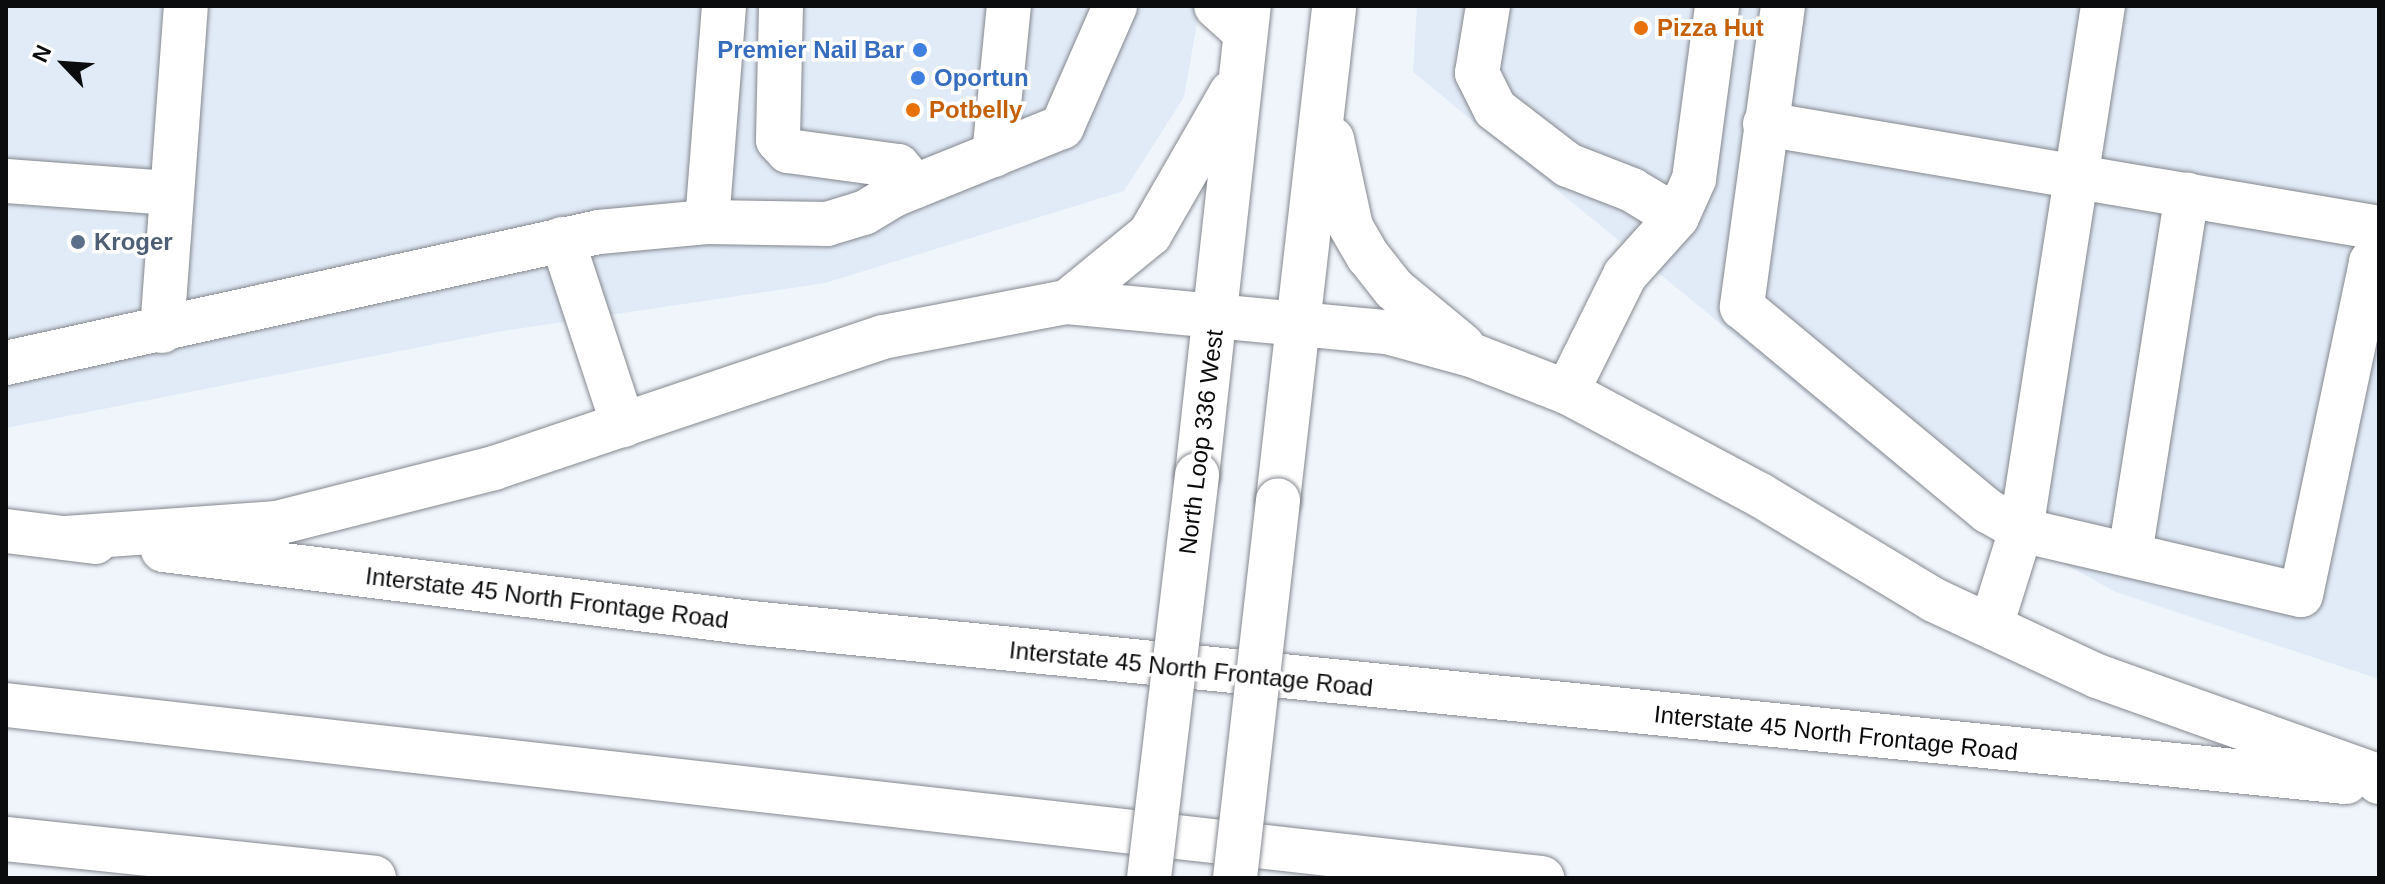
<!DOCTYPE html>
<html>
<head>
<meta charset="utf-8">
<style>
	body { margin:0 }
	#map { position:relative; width:2385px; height:884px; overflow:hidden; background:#f0f5fc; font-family:Helvetica,sans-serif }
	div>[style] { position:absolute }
	.built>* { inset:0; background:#e1eaf7 }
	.roads { filter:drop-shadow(0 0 2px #84888e) drop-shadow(0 0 2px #84888e) }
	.minor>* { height:44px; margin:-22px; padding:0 22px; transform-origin:22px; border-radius:22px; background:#fff }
	.major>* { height:44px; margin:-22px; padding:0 22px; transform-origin:22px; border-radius:22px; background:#fff }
	.highway>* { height:44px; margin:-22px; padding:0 22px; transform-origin:22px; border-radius:22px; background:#fff }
	.bridges { filter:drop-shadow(0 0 2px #84888e) drop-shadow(0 0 2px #84888e) }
	.major-bridge>* { height:44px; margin:-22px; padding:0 22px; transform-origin:22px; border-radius:22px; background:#fff }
	.dots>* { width:22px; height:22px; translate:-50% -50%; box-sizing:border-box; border:4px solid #fff; border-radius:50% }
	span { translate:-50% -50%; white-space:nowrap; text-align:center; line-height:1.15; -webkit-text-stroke:7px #fff; paint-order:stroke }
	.food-label { font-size:24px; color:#c56008; font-weight:700 }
	.left { translate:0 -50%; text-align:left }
	.shop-label { font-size:24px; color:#366cbe; font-weight:700 }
	.right { translate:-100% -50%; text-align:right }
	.service-label { font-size:24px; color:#4e5e75; font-weight:700 }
	.street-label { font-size:24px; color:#0b0c0e }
	.frame { position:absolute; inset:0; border:8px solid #0b0c0e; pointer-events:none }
	.north { position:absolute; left:24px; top:24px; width:80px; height:80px; -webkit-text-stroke:6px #fff; paint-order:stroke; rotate:295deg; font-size:22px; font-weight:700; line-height:32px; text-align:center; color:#0b0c0e }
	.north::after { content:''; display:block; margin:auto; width:28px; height:36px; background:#0b0c0e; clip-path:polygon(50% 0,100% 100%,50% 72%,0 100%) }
</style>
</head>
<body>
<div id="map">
	<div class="built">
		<div style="clip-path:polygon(6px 6px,1200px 6px,1184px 97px,1124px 191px,825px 283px,497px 332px,6px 428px)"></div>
		<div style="clip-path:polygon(1417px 6px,2379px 6px,2379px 679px,2116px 592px,1910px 479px,1413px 72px)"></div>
	</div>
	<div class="roads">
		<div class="minor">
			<div style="left:781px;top:6px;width:134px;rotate:91.3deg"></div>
			<div style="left:778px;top:140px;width:15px;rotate:48deg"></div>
			<div style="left:788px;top:151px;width:111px;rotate:7.8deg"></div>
			<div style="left:898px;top:166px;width:26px;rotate:50deg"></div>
			<div style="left:1216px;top:6px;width:39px;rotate:42deg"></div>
			<div style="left:1488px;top:6px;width:68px;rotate:99.3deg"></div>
			<div style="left:1477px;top:73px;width:40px;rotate:63.4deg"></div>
			<div style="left:1495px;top:109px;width:92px;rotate:37.5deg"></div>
			<div style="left:1568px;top:165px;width:69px;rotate:21.3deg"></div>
			<div style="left:1632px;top:190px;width:52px;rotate:31deg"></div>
			<div style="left:1677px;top:217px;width:78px;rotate:131.9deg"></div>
			<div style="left:1625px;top:275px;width:131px;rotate:116.4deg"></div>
			<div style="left:1783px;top:6px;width:304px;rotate:97.8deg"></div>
			<div style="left:1742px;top:307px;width:320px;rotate:39.7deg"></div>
			<div style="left:1988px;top:511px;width:38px;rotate:30deg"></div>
			<div style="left:2021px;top:530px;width:287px;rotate:13.1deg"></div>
			<div style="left:2301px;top:595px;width:340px;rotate:-78.1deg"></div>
			<div style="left:2371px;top:262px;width:14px;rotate:-54deg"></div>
			<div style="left:1765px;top:124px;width:623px;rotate:9.61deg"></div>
			<div style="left:994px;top:155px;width:150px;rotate:-84.3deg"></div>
			<div style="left:6px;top:181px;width:164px;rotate:4.2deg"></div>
			<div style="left:1677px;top:217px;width:42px;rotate:-65.9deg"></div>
			<div style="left:1694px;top:179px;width:175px;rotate:-82.4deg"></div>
			<div style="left:707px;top:222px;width:217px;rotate:-85.5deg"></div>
			<div style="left:562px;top:239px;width:196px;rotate:71.8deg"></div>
			<div style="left:162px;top:331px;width:326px;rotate:-85.8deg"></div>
			<div style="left:6px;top:363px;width:607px;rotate:-12.46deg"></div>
			<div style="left:599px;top:232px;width:108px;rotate:-5.3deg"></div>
			<div style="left:707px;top:222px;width:120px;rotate:1deg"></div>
			<div style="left:827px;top:224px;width:39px;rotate:-17deg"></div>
			<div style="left:864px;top:213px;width:37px;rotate:-31deg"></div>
			<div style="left:896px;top:194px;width:179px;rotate:-22deg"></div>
			<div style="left:1062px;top:127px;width:132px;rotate:-66.3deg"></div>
			<div style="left:2130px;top:554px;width:364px;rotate:-81deg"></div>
			<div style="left:1991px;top:626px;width:101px;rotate:-72.6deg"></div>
			<div style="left:2021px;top:530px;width:530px;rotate:-81.11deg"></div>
		</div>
		<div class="major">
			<div style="left:1332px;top:139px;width:90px;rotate:77.8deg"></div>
			<div style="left:1351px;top:227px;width:34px;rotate:60deg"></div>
			<div style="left:1368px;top:256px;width:42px;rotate:51.8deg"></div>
			<div style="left:1394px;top:289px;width:89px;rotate:39.6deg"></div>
			<div style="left:1067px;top:302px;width:107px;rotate:-39.3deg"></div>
			<div style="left:1150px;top:234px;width:163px;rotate:-60.1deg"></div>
			<div style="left:1197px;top:475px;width:472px;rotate:-83.7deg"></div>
			<div style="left:1278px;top:500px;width:497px;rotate:-83.5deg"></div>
			<div style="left:6px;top:531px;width:90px;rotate:7deg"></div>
			<div style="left:66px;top:538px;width:212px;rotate:-4.1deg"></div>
			<div style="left:277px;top:523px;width:224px;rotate:-14.2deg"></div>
			<div style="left:494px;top:468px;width:410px;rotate:-18.6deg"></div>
			<div style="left:883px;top:337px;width:187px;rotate:-10.8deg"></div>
			<div style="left:1067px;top:302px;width:321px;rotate:5.4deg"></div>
			<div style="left:1387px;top:332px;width:90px;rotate:15.4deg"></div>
			<div style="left:1474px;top:356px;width:100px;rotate:21.2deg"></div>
			<div style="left:1567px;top:392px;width:219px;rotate:28.1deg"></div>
			<div style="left:1760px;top:495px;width:203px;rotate:31.1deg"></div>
			<div style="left:1934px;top:600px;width:180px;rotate:25deg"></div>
			<div style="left:2097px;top:676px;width:295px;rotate:19.6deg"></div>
			<div style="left:2375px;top:775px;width:8px;rotate:60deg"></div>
			<div style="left:163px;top:550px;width:594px;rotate:7.07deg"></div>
			<div style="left:752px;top:623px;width:1602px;rotate:5.7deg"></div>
		</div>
		<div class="highway">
			<div style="left:6px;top:705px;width:1546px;rotate:6.43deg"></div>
			<div style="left:6px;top:839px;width:370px;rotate:6deg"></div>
		</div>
	</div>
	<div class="bridges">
		<div class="major-bridge">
			<div style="left:1149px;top:878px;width:406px;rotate:-83.2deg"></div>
			<div style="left:1235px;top:878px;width:380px;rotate:-83.5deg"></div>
		</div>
	</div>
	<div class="dots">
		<div style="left:1641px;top:28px;background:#e8710a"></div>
		<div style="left:920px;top:50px;background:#3f7fe0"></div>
		<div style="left:918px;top:78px;background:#3f7fe0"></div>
		<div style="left:913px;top:110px;background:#e8710a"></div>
		<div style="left:78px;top:242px;background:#5c6f8a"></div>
	</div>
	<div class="food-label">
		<span class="left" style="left:1657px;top:28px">Pizza Hut</span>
		<span class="left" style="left:929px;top:110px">Potbelly</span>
	</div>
	<div class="shop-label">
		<span class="right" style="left:904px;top:50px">Premier Nail Bar</span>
		<span class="left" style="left:934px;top:78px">Oportun</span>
	</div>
	<div class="service-label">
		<span class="left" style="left:94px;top:242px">Kroger</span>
	</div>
	<div class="street-label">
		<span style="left:1201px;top:442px;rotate:-83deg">North Loop 336 West</span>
		<span style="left:547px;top:598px;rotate:7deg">Interstate 45 North Frontage Road</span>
		<span style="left:1191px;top:669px;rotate:6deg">Interstate 45 North Frontage Road</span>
		<span style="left:1836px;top:733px;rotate:6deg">Interstate 45 North Frontage Road</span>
	</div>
	<div class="frame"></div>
	<div class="north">N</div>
</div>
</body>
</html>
